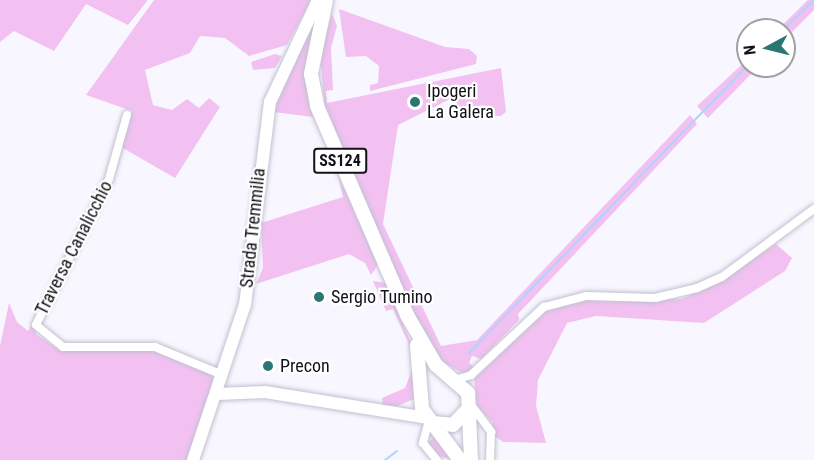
<!DOCTYPE html>
<html>
<head>
<meta charset="utf-8">
<style>
	body { margin:0 }
	#map { position:relative; width:814px; height:460px; overflow:hidden; background:#f8f7ff; font-family:"Roboto Condensed",sans-serif }
	div>[style] { position:absolute }
	.green>* { inset:0; background:#f2c1f1 }
	.stream>* { height:2px; margin:-1px; padding:0 1px; transform-origin:1px; border-radius:1px; background:#afd3fb }
	.roads { filter:drop-shadow(0 0 2px #c1c0d1) drop-shadow(0 0 2px #c1c0d1) }
	.minor>* { height:8px; margin:-4px; padding:0 4px; transform-origin:4px; border-radius:4px; background:#fff }
	.secondary>* { height:12px; margin:-6px; padding:0 6px; transform-origin:6px; border-radius:6px; background:#fff }
	.primary>* { height:14px; margin:-7px; padding:0 7px; transform-origin:7px; border-radius:7px; background:#fff }
	.dots>* { width:16px; height:16px; translate:-50% -50%; box-sizing:border-box; border:3px solid #fff; border-radius:50% }
	span { translate:-50% -50%; white-space:nowrap; text-align:center; line-height:1.15; -webkit-text-stroke:4.5px #fff; paint-order:stroke }
	.shield-label span { padding:2px 4px; background:#fff; border:2px solid; border-radius:4px; -webkit-text-stroke-width:0 }
	.shield-label { font-size:16px; color:#131218; font-weight:700 }
	.poi-label { font-size:18px; color:#131218 }
	.left { translate:0 -50%; text-align:left }
	.street-label { font-size:18px; color:#131218 }
	.north { position:absolute; left:736px; top:18px; width:60px; height:60px; box-sizing:border-box; background:#fff; border:2px solid #a1a0a3; border-radius:50%; rotate:263deg; font-size:16px; font-weight:700; line-height:24px; text-align:center; color:#131218 }
	.north::after { content:''; display:block; margin:auto; width:21px; height:27px; background:#2b7574; clip-path:polygon(50% 0,100% 100%,50% 72%,0 100%) }
</style>
</head>
<body>
<div id="map">
	<div class="green">
		<div style="clip-path:polygon(0 0,148px 0,128px 25px,86px 4px,54px 51px,14px 31px,0 42px)"></div>
		<div style="clip-path:polygon(154px 0,311px 0,287px 45px,249px 56px,225px 38px,200px 36px,190px 53px,145px 70px,153px 105px,172px 110px,187px 99px,199px 108px,209px 98px,220px 107px,175px 178px,121px 147px,132px 111px,86px 95px)"></div>
		<div style="clip-path:polygon(808px 0,814px 0,814px 10px,784px 40px,784px 30px,777px 30px)"></div>
		<div style="clip-path:polygon(339px 9px,445px 47px,469px 49px,477px 56px,476px 64px,370px 91px,370px 85px,378px 83px,379px 66px,366px 56px,346px 57px)"></div>
		<div style="clip-path:polygon(332px 14px,337px 26px,331px 48px,333px 90px,326px 91px,327px 103px,501px 68px,506px 112px,501px 116px,457px 115px,456px 96px,398px 125px,383px 224px,441px 346px,477px 340px,690px 115px,697px 124px,518px 314px,519px 320px,481px 359px,472px 356px,469px 363px,474px 367px,464px 374px,432px 356px,325px 108px,320px 56px)"></div>
		<div style="clip-path:polygon(316px 16px,304px 74px,313px 117px,273px 112px)"></div>
		<div style="clip-path:polygon(275px 54px,282px 56px,275px 68px,253px 70px,251px 62px)"></div>
		<div style="clip-path:polygon(748px 59px,748px 66px,759px 66px,708px 118px,697px 106px)"></div>
		<div style="clip-path:polygon(338px 175px,378px 265px,371px 275px,365px 263px,349px 254px,256px 284px,263px 268px,261px 223px,343px 197px)"></div>
		<div style="clip-path:polygon(776px 244px,792px 258px,785px 271px,704px 323px,596px 316px,567px 323px,538px 380px,536px 406px,546px 443px,503px 442px,495px 436px,492px 422px,477px 406px,474px 379px,545px 312px,587px 300px,681px 299px,715px 285px)"></div>
		<div style="clip-path:polygon(373px 281px,386px 283px,420px 365px,414px 399px,393px 408px,383px 407px,382px 398px,405px 388px,416px 360px,393px 309px,386px 311px)"></div>
		<div style="clip-path:polygon(9px 303px,17px 322px,28px 331px,32px 324px,37px 335px,61px 351px,148px 349px,211px 375px,214px 381px,187px 460px,0 460px,0 346px)"></div>
		<div style="clip-path:polygon(434px 437px,436px 437px,455px 460px,436px 456px,427px 444px)"></div>
	</div>
	<div class="stream">
		<div style="left:783px;top:30px;width:43px;rotate:-44.1deg"></div>
		<div style="left:469px;top:353px;width:401px;rotate:-45.9deg"></div>
		<div style="left:385px;top:460px;width:15px;rotate:-37deg"></div>
	</div>
	<div class="roads">
		<div class="minor">
			<div style="left:127px;top:115px;width:66px;rotate:105.7deg"></div>
			<div style="left:109px;top:179px;width:163px;rotate:116.6deg"></div>
			<div style="left:36px;top:325px;width:35px;rotate:39deg"></div>
			<div style="left:63px;top:347px;width:92px"></div>
			<div style="left:155px;top:347px;width:74px;rotate:22.4deg"></div>
			<div style="left:455px;top:380px;width:17px;rotate:-17deg"></div>
			<div style="left:471px;top:375px;width:100px;rotate:-43deg"></div>
			<div style="left:544px;top:307px;width:43px;rotate:-14.7deg"></div>
			<div style="left:586px;top:296px;width:69px;rotate:1.7deg"></div>
			<div style="left:655px;top:298px;width:43px;rotate:-13.4deg"></div>
			<div style="left:697px;top:288px;width:27px;rotate:-24deg"></div>
			<div style="left:722px;top:277px;width:114px;rotate:-36.5deg"></div>
			<div style="left:471px;top:405px;width:34px;rotate:53deg"></div>
			<div style="left:491px;top:432px;width:28px;rotate:92deg"></div>
			<div style="left:429px;top:420px;width:24px;rotate:105deg"></div>
			<div style="left:423px;top:443px;width:22px;rotate:51deg"></div>
		</div>
		<div class="secondary">
			<div style="left:218px;top:394px;width:47px;rotate:-2.4deg"></div>
			<div style="left:265px;top:392px;width:164px;rotate:9.1deg"></div>
			<div style="left:193px;top:460px;width:163px;rotate:-71.5deg"></div>
			<div style="left:245px;top:305px;width:205px;rotate:-83deg"></div>
			<div style="left:270px;top:102px;width:113px;rotate:-64.8deg"></div>
		</div>
		<div class="primary">
			<div style="left:326px;top:0;width:76px;rotate:101.5deg"></div>
			<div style="left:311px;top:74px;width:33px;rotate:79deg"></div>
			<div style="left:317px;top:106px;width:228px;rotate:66.7deg"></div>
			<div style="left:407px;top:315px;width:58px;rotate:59.9deg"></div>
			<div style="left:436px;top:365px;width:43px;rotate:41.2deg"></div>
			<div style="left:468px;top:393px;width:67px;rotate:87.4deg"></div>
			<div style="left:417px;top:345px;width:64px;rotate:85.5deg"></div>
			<div style="left:422px;top:409px;width:64px;rotate:53.3deg"></div>
			<div style="left:432px;top:423px;width:21px;rotate:5deg"></div>
			<div style="left:453px;top:425px;width:23px;rotate:-47deg"></div>
		</div>
	</div>
	<div class="dots">
		<div style="left:415px;top:102px;background:#2b7574"></div>
		<div style="left:319px;top:297px;background:#2b7574"></div>
		<div style="left:268px;top:366px;background:#2b7574"></div>
	</div>
	<div class="shield-label">
		<span style="left:340px;top:161px">SS124</span>
	</div>
	<div class="poi-label">
		<span class="left" style="left:427px;top:102px">Ipogeri<br>La Galera</span>
		<span class="left" style="left:331px;top:297px">Sergio Tumino</span>
		<span class="left" style="left:280px;top:366px">Precon</span>
	</div>
	<div class="street-label">
		<span style="left:253px;top:228px;rotate:-84deg">Strada Tremmilia</span>
		<span style="left:74px;top:248px;rotate:-63deg">Traversa Canalicchio</span>
	</div>
	<div class="north">N</div>
</div>
</body>
</html>
